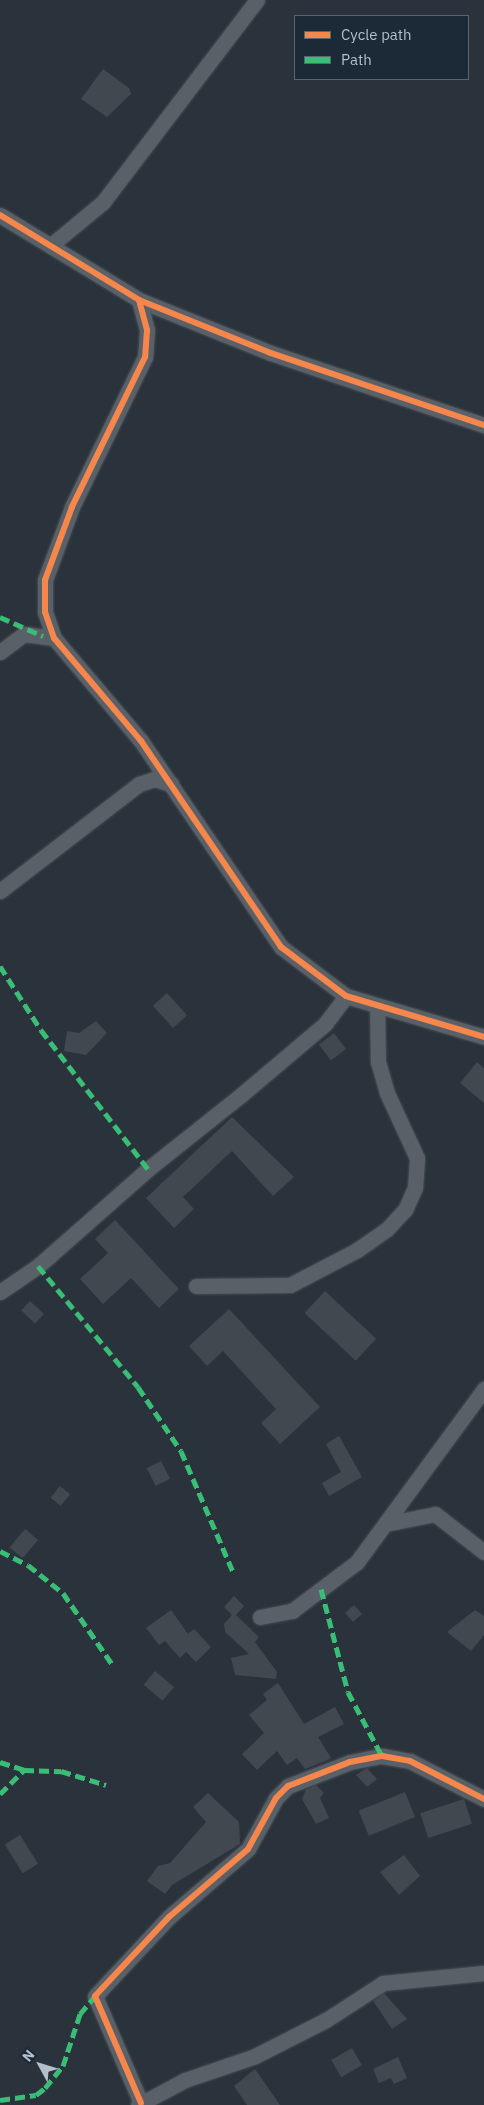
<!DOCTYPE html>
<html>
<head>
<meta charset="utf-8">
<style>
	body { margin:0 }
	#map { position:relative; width:484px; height:2105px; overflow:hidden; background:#2a333b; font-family:"IBM Plex Sans",sans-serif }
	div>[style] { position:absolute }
	.building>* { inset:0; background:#41484f; transform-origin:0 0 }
	.roads { filter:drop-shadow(0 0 1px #484f55) drop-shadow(0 0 1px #484f55) }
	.minor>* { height:15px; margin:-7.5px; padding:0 7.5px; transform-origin:7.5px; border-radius:7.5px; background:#5a6068 }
	.quiet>* { height:5px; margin-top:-2.5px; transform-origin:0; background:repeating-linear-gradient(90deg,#3abd76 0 10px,transparent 0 15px) }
	.cycleway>* { height:6px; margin:-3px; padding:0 3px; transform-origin:3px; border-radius:3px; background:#f5874c }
	span { translate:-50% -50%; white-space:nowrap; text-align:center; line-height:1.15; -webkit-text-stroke:4px #1c2936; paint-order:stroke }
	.legend { position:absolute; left:294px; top:15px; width:175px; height:65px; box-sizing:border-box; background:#1c2936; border:1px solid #596572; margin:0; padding:6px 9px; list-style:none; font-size:15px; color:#b4bfcc }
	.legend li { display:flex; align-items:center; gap:10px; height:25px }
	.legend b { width:25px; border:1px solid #596572 }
	.north { position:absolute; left:15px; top:2040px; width:50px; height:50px; -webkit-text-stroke:4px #1c2936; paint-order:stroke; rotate:309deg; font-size:14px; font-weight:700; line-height:20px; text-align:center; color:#b4bfcc }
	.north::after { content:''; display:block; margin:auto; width:18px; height:22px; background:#b4bfcc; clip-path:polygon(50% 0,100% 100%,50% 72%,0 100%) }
</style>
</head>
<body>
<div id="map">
	<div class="building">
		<div style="clip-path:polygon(103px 69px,129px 88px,131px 94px,107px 117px,81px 99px)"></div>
		<div style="left:167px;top:993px;width:30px;height:19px;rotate:48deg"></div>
		<div style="clip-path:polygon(96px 1021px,107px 1033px,86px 1055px,64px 1051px,67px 1031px,79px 1033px)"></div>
		<div style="left:334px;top:1033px;width:20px;height:19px;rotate:53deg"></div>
		<div style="clip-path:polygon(477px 1062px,484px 1068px,484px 1103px,460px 1083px)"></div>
		<div style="clip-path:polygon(232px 1117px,294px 1177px,273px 1196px,232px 1151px,183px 1197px,194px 1209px,174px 1228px,146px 1198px)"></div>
		<div style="clip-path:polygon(115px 1220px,179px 1289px,159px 1308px,131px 1278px,103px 1304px,80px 1279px,108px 1253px,95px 1239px)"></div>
		<div style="left:325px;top:1291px;width:70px;height:30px;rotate:43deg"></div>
		<div style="left:30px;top:1301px;width:19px;height:13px;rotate:43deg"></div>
		<div style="clip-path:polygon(229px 1309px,320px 1407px,280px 1444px,261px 1423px,276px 1409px,223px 1351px,207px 1366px,189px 1346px)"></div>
		<div style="clip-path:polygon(339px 1436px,362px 1477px,329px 1496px,322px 1483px,341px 1472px,326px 1444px)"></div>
		<div style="left:161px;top:1461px;width:20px;height:16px;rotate:63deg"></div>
		<div style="left:60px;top:1486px;width:13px;height:15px;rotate:39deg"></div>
		<div style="left:25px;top:1529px;width:17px;height:24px;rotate:40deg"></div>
		<div style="clip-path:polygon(234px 1596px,244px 1606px,236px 1615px,259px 1637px,255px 1642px,277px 1672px,276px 1679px,235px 1675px,231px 1658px,249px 1654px,225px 1632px,224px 1624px,232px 1615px,224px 1607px)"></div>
		<div style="left:354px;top:1605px;width:12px;height:12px;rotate:48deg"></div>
		<div style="clip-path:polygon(171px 1610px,188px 1634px,194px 1629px,211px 1647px,196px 1662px,186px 1652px,180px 1658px,165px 1641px,159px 1645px,146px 1628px)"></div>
		<div style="clip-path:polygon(475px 1610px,484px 1616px,484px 1635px,471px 1651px,447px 1632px)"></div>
		<div style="left:155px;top:1671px;width:25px;height:18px;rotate:40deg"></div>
		<div style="clip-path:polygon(278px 1683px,304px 1724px,335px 1707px,344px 1724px,318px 1737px,331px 1758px,328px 1760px,305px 1769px,297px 1758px,287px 1765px,277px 1751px,257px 1770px,242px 1754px,264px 1733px,249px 1715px,267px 1700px,263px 1694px)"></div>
		<div style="clip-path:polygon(367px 1768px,377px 1779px,367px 1787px,356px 1775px)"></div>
		<div style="clip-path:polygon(316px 1785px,324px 1793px,320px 1798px,329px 1818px,316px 1824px,302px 1799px,306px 1789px)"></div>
		<div style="left:405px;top:1792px;width:27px;height:50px;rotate:68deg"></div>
		<div style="clip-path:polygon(208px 1793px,239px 1822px,240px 1844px,172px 1885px,165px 1894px,147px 1881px,158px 1866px,170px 1863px,206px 1822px,193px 1807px)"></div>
		<div style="left:464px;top:1799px;width:26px;height:46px;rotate:72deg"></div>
		<div style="left:20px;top:1835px;width:34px;height:18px;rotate:58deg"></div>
		<div style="clip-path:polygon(404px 1855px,420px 1876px,399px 1895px,380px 1872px)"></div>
		<div style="clip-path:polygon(384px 1993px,407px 2019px,392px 2029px,373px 2001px)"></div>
		<div style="left:352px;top:2048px;width:20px;height:24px;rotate:60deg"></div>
		<div style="clip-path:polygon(398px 2057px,407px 2078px,394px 2084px,391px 2078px,379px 2083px,373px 2069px)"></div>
		<div style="clip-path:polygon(255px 2069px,280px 2105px,247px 2105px,234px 2086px)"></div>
	</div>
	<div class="roads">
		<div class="minor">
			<div style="left:0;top:215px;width:163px;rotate:31.4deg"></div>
			<div style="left:139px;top:300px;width:142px;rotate:21.9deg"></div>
			<div style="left:271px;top:353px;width:225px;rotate:18.7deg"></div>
			<div style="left:50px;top:246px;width:69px;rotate:-39.7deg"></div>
			<div style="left:103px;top:202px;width:254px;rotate:-52.7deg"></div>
			<div style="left:139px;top:300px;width:31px;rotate:75deg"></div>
			<div style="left:147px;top:330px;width:27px;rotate:94deg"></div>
			<div style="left:145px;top:357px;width:167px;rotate:116deg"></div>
			<div style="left:72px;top:507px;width:78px;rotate:110.3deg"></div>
			<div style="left:45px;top:580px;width:32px;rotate:90deg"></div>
			<div style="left:45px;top:612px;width:28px;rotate:71deg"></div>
			<div style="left:54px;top:638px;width:135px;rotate:49.8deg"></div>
			<div style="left:141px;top:741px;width:249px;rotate:55.8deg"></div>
			<div style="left:281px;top:947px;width:81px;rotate:37deg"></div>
			<div style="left:346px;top:996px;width:144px;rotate:16.5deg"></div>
			<div style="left:0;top:652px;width:30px;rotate:-37deg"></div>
			<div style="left:24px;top:634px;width:30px;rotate:8deg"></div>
			<div style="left:0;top:891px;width:175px;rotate:-37.6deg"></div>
			<div style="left:139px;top:784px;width:16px;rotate:-18deg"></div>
			<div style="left:154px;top:779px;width:18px;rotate:16deg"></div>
			<div style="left:196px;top:1286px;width:94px;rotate:-0.6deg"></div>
			<div style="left:290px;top:1285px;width:76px;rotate:-27.6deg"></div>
			<div style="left:357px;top:1250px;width:37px;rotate:-35deg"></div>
			<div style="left:387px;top:1229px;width:26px;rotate:-47deg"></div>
			<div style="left:405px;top:1210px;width:24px;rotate:-66deg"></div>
			<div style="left:415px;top:1188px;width:30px;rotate:-86deg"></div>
			<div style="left:417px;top:1158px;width:72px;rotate:-114.8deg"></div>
			<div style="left:387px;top:1093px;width:32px;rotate:-106deg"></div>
			<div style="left:378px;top:1062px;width:56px;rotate:-91deg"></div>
			<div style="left:0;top:1292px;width:46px;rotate:-34.4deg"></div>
			<div style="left:38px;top:1266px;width:147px;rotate:-41.4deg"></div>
			<div style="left:148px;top:1169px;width:119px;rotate:-38.5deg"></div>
			<div style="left:241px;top:1095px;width:110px;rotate:-40.2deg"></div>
			<div style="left:325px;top:1024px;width:35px;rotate:-53deg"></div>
			<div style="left:390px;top:1523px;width:46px;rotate:-11.3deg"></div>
			<div style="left:435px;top:1514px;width:62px;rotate:37.8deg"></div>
			<div style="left:260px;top:1617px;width:33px;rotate:-11deg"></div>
			<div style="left:292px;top:1611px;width:81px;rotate:-37deg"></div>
			<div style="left:357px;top:1562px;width:215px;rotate:-53.7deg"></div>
			<div style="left:141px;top:2103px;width:116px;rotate:-113.3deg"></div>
			<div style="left:95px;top:1996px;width:108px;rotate:-46.9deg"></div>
			<div style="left:169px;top:1917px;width:104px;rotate:-40.7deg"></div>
			<div style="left:248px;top:1849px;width:58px;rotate:-61.2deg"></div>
			<div style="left:276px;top:1798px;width:17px;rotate:-45deg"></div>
			<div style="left:288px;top:1786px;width:66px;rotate:-21.2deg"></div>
			<div style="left:350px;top:1762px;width:33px;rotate:-11deg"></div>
			<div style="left:382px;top:1756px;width:28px;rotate:10deg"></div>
			<div style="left:410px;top:1761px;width:83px;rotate:27.2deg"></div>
			<div style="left:138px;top:2105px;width:53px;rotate:-28deg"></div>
			<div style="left:185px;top:2080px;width:74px;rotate:-18.9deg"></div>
			<div style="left:255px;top:2056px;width:80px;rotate:-26.9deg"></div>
			<div style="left:326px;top:2020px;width:68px;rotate:-33deg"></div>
			<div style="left:383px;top:1983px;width:101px;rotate:-5.7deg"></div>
		</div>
	</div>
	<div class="quiet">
		<div style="left:0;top:617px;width:47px;rotate:23.8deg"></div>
		<div style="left:0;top:966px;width:76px;rotate:57.4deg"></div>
		<div style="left:41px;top:1030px;width:175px;rotate:52.4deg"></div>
		<div style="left:38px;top:1266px;width:157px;rotate:50.4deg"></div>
		<div style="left:138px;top:1387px;width:77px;rotate:56.1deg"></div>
		<div style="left:181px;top:1451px;width:132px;rotate:66.7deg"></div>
		<div style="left:0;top:1551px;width:31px;rotate:27deg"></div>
		<div style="left:28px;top:1565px;width:45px;rotate:38.7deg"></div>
		<div style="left:63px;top:1593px;width:86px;rotate:55.4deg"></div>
		<div style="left:321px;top:1589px;width:106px;rotate:75.3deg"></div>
		<div style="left:348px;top:1692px;width:72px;rotate:62deg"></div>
		<div style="left:0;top:1762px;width:25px;rotate:18deg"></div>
		<div style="left:24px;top:1770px;width:37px;rotate:2deg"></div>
		<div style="left:61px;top:1771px;width:47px;rotate:17.3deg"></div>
		<div style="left:0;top:1794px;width:34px;rotate:-45deg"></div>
		<div style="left:0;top:2100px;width:36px;rotate:-8deg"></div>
		<div style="left:36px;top:2095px;width:11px;rotate:-38deg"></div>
		<div style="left:45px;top:2088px;width:28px;rotate:-51deg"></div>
		<div style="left:63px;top:2066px;width:55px;rotate:-71.9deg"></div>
		<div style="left:80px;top:2014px;width:23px;rotate:-50deg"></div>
	</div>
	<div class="cycleway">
		<div style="left:0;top:215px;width:163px;rotate:31.4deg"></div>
		<div style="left:139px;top:300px;width:142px;rotate:21.9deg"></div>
		<div style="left:271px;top:353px;width:225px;rotate:18.7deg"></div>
		<div style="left:139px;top:300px;width:31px;rotate:75deg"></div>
		<div style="left:147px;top:330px;width:27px;rotate:94deg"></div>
		<div style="left:145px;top:357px;width:167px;rotate:116deg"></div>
		<div style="left:72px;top:507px;width:78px;rotate:110.3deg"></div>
		<div style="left:45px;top:580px;width:32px;rotate:90deg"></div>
		<div style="left:45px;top:612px;width:28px;rotate:71deg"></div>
		<div style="left:54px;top:638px;width:135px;rotate:49.8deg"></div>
		<div style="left:141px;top:741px;width:249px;rotate:55.8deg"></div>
		<div style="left:281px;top:947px;width:81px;rotate:37deg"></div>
		<div style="left:346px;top:996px;width:144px;rotate:16.5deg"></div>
		<div style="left:141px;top:2103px;width:116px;rotate:-113.3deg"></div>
		<div style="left:95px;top:1996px;width:108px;rotate:-46.9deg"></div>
		<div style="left:169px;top:1917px;width:104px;rotate:-40.7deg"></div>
		<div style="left:248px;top:1849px;width:58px;rotate:-61.2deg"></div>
		<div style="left:276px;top:1798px;width:17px;rotate:-45deg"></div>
		<div style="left:288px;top:1786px;width:66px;rotate:-21.2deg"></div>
		<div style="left:350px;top:1762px;width:33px;rotate:-11deg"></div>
		<div style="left:382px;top:1756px;width:28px;rotate:10deg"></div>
		<div style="left:410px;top:1761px;width:83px;rotate:27.2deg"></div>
	</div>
	<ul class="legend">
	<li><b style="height:6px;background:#f5874c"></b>Cycle path</li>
	<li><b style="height:6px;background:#3abd76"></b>Path</li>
	</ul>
	<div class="north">N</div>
</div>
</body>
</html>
